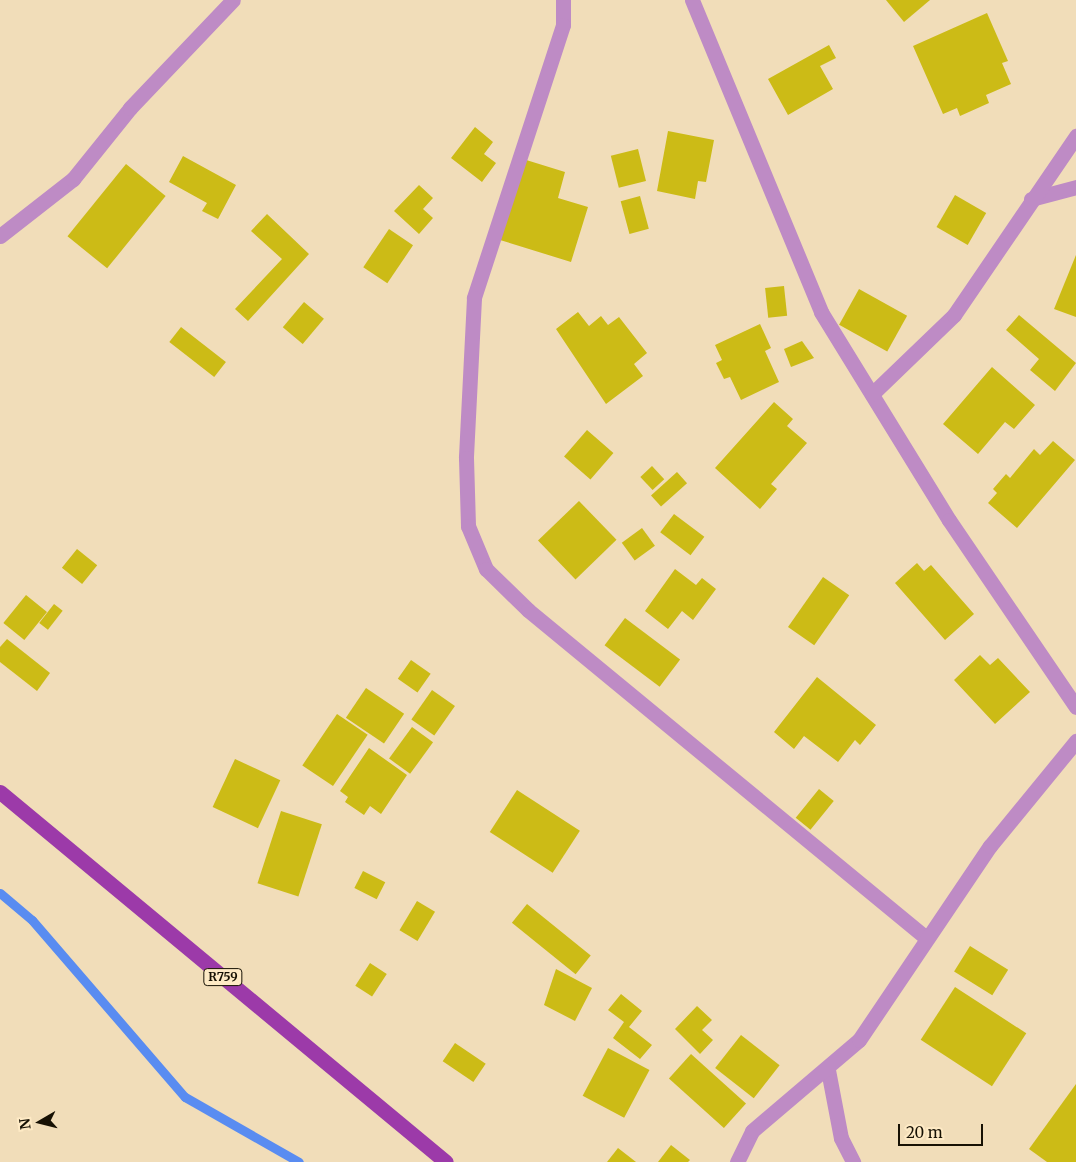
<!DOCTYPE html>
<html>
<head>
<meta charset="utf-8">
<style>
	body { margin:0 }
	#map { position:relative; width:1076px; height:1162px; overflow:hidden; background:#f1ddb9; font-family:Merriweather,serif }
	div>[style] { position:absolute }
	.stream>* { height:9px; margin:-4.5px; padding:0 4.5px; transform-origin:4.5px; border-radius:4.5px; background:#598cf1 }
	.building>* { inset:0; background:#ccbb16; transform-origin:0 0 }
	.street>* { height:15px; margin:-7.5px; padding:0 7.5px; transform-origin:7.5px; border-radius:7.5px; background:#be8bc5 }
	.primary>* { height:15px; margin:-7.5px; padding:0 7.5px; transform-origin:7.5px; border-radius:7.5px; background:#9c3aa9 }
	span { translate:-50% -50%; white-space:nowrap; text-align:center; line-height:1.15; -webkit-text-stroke:5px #feeac5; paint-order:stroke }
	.shield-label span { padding:1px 4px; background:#feeac5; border:1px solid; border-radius:4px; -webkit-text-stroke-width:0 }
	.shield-label { font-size:12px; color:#171104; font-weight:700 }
	.north { position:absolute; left:15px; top:1097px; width:50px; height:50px; -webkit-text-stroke:4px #feeac5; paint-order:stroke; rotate:262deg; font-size:14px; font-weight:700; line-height:20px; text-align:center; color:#171104 }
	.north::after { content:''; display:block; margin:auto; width:18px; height:22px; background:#171104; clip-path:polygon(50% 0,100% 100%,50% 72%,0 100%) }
	.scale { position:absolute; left:898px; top:1124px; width:85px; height:22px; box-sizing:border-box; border:2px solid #171104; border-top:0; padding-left:6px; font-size:15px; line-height:18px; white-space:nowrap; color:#171104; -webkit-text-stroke:4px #feeac5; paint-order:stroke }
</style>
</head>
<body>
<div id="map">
	<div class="stream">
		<div style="left:0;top:893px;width:42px;rotate:40.2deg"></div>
		<div style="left:32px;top:920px;width:234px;rotate:49.2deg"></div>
		<div style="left:185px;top:1097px;width:131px;rotate:29.7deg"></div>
	</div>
	<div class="building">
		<div style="clip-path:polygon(886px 0,930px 0,904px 22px)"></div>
		<div style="clip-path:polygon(987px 13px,1008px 61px,1002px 63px,1011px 84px,986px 95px,989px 103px,960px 116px,957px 108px,943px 114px,913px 46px)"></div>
		<div style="clip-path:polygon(829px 45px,836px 58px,820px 66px,833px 89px,788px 115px,768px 79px)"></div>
		<div style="clip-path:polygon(475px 127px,493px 142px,484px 154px,496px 163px,482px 182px,451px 158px)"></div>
		<div style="clip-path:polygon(668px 131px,714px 140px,706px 182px,698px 181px,695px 199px,657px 191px)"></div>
		<div style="left:638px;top:149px;width:33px;height:28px;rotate:76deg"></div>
		<div style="clip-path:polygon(183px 156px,236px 185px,218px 219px,202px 211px,207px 203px,169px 182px)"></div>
		<div style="clip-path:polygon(523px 159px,565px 172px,558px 198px,588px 207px,571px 262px,500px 240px)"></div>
		<div style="left:126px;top:164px;width:51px;height:93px;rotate:39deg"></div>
		<div style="clip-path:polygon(419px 185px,433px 198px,423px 209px,433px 218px,419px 234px,394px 211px)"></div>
		<div style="left:955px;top:195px;width:36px;height:37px;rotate:30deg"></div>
		<div style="left:640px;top:196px;width:34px;height:20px;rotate:75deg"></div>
		<div style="clip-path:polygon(267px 214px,309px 254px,248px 321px,235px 309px,282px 259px,251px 231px)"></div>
		<div style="left:389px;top:229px;width:29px;height:46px;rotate:34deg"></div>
		<div style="clip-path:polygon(1076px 255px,1076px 317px,1054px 309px)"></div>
		<div style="left:784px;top:286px;width:30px;height:19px;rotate:84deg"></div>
		<div style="left:859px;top:289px;width:55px;height:41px;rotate:29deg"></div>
		<div style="left:304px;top:302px;width:26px;height:33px;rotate:40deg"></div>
		<div style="clip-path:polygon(578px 312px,589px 326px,601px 316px,608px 325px,619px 317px,647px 353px,634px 364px,643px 376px,606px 404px,556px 329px)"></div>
		<div style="clip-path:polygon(1019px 315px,1076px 363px,1055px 391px,1030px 370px,1039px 359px,1006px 330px)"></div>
		<div style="clip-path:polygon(760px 324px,771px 348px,765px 351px,779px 382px,741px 400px,730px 377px,724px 379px,716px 363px,722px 360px,715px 345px)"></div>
		<div style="left:181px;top:327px;width:57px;height:19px;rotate:38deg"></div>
		<div style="clip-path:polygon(802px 341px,814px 358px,791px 367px,784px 349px)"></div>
		<div style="clip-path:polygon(992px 367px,1035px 405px,1014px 429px,1005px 422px,978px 454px,943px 424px)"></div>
		<div style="clip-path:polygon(774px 402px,793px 419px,787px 426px,807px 443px,771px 484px,777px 489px,760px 509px,715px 468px)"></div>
		<div style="left:587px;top:430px;width:35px;height:35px;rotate:41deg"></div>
		<div style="clip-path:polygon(1053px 441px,1075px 460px,1017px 528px,988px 503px,997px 493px,993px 489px,1006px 474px,1010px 478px,1034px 449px,1040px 455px)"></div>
		<div style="left:652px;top:466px;width:18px;height:16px;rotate:47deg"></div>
		<div style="left:677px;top:472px;width:15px;height:35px;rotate:48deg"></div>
		<div style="left:579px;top:501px;width:54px;height:57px;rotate:46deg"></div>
		<div style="left:674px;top:514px;width:38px;height:23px;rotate:37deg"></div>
		<div style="left:642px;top:528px;width:22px;height:25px;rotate:54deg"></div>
		<div style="left:77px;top:549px;width:26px;height:24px;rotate:39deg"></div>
		<div style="clip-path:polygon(917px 563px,924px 571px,931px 565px,974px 614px,945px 640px,895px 583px)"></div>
		<div style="clip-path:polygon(675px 569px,696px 585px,702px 578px,716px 589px,693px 620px,682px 611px,668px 629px,645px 611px)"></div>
		<div style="left:823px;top:577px;width:32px;height:61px;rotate:35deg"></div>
		<div style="left:26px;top:595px;width:27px;height:36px;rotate:39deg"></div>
		<div style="left:54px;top:604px;width:11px;height:24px;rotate:38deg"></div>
		<div style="left:625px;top:618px;width:69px;height:34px;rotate:37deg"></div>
		<div style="clip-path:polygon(7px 639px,50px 673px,37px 691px,0 662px,0 647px)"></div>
		<div style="clip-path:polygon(980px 655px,990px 665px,998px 658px,1030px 692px,995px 724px,954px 680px)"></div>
		<div style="left:411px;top:660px;width:24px;height:23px;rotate:35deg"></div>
		<div style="clip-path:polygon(817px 677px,876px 725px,860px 745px,855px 740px,838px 762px,804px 736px,794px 749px,774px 732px)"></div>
		<div style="left:366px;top:688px;width:46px;height:36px;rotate:34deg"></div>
		<div style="left:432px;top:690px;width:28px;height:36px;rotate:35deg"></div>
		<div style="left:337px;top:714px;width:37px;height:62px;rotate:34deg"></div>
		<div style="left:412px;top:727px;width:26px;height:39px;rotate:36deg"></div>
		<div style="clip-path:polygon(369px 748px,407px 775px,381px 814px,370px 806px,364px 815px,345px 802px,348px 797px,340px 791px)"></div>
		<div style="left:235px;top:759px;width:50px;height:53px;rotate:25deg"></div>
		<div style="left:819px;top:789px;width:19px;height:37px;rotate:39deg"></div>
		<div style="left:517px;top:790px;width:75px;height:50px;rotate:33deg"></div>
		<div style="left:281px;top:811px;width:43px;height:76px;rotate:18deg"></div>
		<div style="left:363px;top:871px;width:25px;height:19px;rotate:27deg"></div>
		<div style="left:417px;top:901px;width:21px;height:34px;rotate:31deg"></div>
		<div style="left:527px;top:904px;width:82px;height:24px;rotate:39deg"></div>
		<div style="left:970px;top:946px;width:45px;height:30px;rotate:32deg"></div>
		<div style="left:370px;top:963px;width:20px;height:27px;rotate:33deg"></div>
		<div style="clip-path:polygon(556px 969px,592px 988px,575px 1021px,544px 1005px)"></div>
		<div style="left:955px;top:987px;width:85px;height:63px;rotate:33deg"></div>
		<div style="clip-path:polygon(621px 994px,642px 1011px,629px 1027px,652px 1045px,640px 1059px,613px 1038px,624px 1022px,608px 1010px)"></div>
		<div style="clip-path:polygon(697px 1006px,712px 1020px,702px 1030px,713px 1040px,700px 1054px,675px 1029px)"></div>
		<div style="left:741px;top:1035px;width:49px;height:42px;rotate:38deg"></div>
		<div style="left:455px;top:1043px;width:37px;height:22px;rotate:34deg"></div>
		<div style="left:608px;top:1048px;width:47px;height:54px;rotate:28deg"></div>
		<div style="left:691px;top:1054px;width:74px;height:33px;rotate:42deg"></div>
		<div style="clip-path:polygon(1076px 1084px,1076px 1162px,1047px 1162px,1029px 1149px)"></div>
		<div style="clip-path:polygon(671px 1145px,690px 1160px,688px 1162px,658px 1162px)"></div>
		<div style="clip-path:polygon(618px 1148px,636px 1162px,607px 1162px)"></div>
	</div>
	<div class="street">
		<div style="left:563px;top:0;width:25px;rotate:90deg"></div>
		<div style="left:563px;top:25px;width:287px;rotate:108.1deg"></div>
		<div style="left:474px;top:298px;width:160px;rotate:92.9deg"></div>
		<div style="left:466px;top:458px;width:68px;rotate:88.3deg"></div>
		<div style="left:468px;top:526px;width:47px;rotate:67.3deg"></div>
		<div style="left:486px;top:569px;width:59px;rotate:44.3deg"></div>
		<div style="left:528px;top:610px;width:514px;rotate:39.48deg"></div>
		<div style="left:692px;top:0;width:338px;rotate:67.5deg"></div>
		<div style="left:821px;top:312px;width:244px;rotate:58.4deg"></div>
		<div style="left:949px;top:520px;width:226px;rotate:55.8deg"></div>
		<div style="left:1031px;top:199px;width:47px;rotate:-14.9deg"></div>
		<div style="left:0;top:236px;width:93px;rotate:-38deg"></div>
		<div style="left:73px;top:179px;width:91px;rotate:-51.2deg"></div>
		<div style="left:130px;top:108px;width:149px;rotate:-46.4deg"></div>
		<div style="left:872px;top:394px;width:114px;rotate:-43.9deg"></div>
		<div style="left:954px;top:315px;width:217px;rotate:-55.7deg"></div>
		<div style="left:828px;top:1070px;width:69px;rotate:79.2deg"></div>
		<div style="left:841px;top:1138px;width:27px;rotate:63deg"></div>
		<div style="left:737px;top:1162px;width:34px;rotate:-64deg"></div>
		<div style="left:752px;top:1131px;width:140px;rotate:-40.4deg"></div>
		<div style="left:859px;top:1040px;width:234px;rotate:-56deg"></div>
		<div style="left:990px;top:846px;width:136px;rotate:-50.7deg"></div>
	</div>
	<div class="primary">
		<div style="left:0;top:792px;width:579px;rotate:39.68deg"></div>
	</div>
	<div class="shield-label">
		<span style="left:223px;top:977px">R759</span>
	</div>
	<div class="north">N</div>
	<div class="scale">20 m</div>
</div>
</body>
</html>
